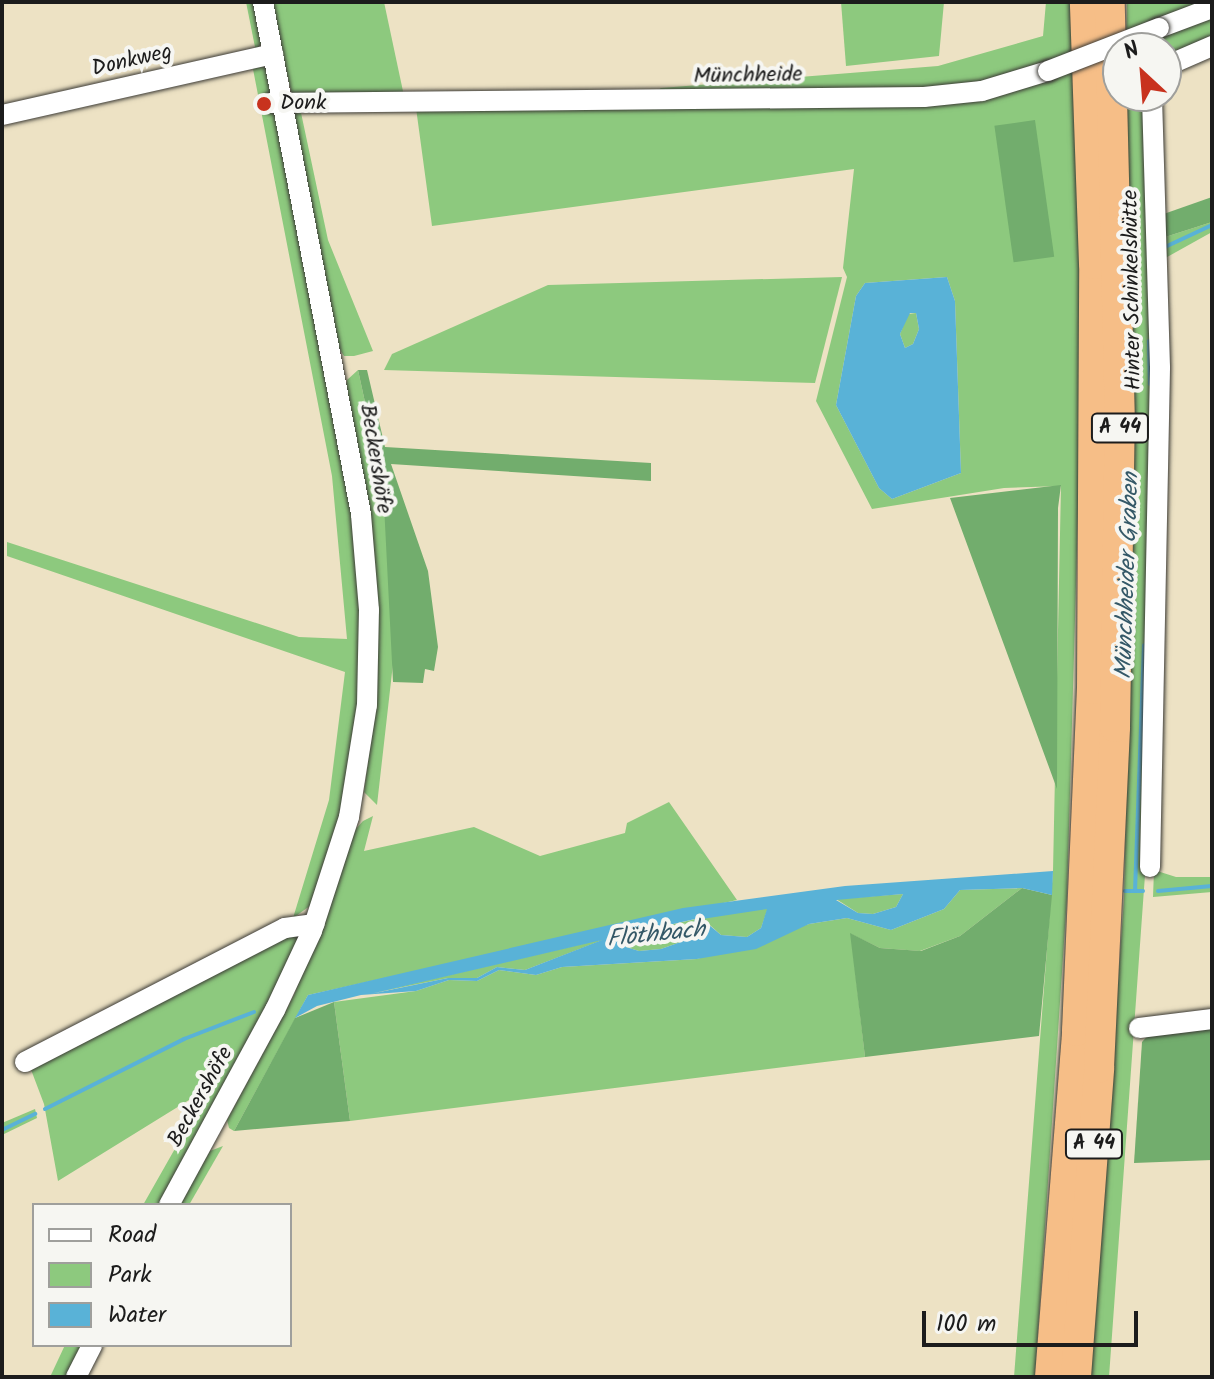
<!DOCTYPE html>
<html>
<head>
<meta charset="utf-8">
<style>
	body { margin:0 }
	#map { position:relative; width:1214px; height:1379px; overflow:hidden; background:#ede2c4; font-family:Kalam,sans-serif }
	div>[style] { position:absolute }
	.green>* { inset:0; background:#8dc97e }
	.forest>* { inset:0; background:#72ad6d; transform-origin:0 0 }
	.water>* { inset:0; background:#59b2d7 }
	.stream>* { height:4px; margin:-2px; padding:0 2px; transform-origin:2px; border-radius:2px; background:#59b2d7 }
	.roads { filter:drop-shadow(0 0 2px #3b3a35) drop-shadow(0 0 2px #3b3a35) }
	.minor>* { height:20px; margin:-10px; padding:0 10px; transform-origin:10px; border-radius:10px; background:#fff }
	.highway>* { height:30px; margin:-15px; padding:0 15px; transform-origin:15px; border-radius:15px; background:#f6be87 }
	.bridges { filter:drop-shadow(0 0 2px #3b3a35) drop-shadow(0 0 2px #3b3a35) }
	.minor-bridge>* { height:20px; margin:-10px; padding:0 10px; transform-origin:10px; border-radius:10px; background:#fff }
	.dots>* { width:22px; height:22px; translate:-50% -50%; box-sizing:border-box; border:4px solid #f6f6f2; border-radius:50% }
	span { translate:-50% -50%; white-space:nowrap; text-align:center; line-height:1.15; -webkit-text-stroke:8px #f6f6f2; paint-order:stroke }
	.shield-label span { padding:2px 6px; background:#f6f6f2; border:2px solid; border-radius:6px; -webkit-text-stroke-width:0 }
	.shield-label { font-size:20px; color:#1c1c1c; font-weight:700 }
	.street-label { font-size:22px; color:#1c1c1c }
	.poi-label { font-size:22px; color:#1c1c1c }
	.left { translate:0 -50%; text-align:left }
	.water-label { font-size:24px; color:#345867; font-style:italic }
	.frame { position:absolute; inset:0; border:4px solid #1c1c1c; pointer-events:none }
	.legend { position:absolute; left:32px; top:1203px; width:260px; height:144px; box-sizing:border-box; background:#f6f6f2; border:2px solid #9f9f9c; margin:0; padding:10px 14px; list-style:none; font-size:24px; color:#1c1c1c }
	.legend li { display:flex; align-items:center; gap:16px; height:40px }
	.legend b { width:40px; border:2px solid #9f9f9c }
	.north { position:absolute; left:1102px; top:32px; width:80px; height:80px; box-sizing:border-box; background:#f6f6f2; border:2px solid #9f9f9c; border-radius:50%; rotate:334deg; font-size:22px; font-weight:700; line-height:32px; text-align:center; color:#1c1c1c }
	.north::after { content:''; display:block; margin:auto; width:28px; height:36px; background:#c8321e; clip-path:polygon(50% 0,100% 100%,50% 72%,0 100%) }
	.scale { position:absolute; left:922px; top:1311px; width:216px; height:36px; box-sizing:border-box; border:4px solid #1c1c1c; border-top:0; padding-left:10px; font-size:24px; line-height:28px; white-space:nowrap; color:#1c1c1c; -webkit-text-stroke:6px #f6f6f2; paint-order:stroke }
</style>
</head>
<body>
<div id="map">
	<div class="green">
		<div style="clip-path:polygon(246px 2px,254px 2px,262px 42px,256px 52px)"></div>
		<div style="clip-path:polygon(270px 2px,384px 2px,404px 96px,292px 95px)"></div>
		<div style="clip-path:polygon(841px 2px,944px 2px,939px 56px,846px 66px)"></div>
		<div style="clip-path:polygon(evenodd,1046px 2px,1071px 2px,1080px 134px,1079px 480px,1067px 897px,1035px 1377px,1014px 1377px,1053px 871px,1061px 486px,1004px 488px,872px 509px,816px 401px,847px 277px,843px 268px,854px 169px,432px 226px,416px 108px,969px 86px,650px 95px,661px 88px,938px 66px,1043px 36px,1046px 2px,947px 277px,955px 301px,961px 473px,892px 499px,879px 488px,836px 405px,856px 296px,865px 283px,947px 277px)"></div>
		<div style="clip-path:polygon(1127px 2px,1209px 2px,1212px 41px,1166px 61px,1166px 48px,1126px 48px)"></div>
		<div style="clip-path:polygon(252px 64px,267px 68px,356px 534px,360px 591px,361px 676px,349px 790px,314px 903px,293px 918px,329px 800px,345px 672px,7px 556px,7px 542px,299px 637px,347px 639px,332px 476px)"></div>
		<div style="clip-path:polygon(1124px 96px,1148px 96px,1153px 267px,1145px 875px,1109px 1377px,1090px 1377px,1124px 899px,1132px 496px)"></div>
		<div style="clip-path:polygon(300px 108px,328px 240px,373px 351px,354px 356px,344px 356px,337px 345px,292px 117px)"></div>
		<div style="clip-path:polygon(1212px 222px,1212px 232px,1160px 261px,1159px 239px)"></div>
		<div style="clip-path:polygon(842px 277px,815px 383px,384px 370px,392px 354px,548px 285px)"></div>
		<div style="clip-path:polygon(916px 313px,919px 329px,913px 344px,905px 348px,900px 334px,908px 314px)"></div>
		<div style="clip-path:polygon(358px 370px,383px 485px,395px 646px,377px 805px,364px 792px,372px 731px,373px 538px,345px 395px,347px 380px)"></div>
		<div style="clip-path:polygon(669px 802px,737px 900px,308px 995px,234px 1131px,229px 1128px,227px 1120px,294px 995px,355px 830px,363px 821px,373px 816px,364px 851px,474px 827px,540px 856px,625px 833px,627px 823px)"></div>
		<div style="clip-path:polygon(1154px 870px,1176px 877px,1212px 877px,1212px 892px,1153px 897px)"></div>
		<div style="clip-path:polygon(1022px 888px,960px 936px,920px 951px,880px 948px,851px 934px,865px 1057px,350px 1121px,334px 1002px,416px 991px,449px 980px,477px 981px,499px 970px,536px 975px,562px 967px,697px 959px,809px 924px,847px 918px,891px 930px,944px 909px,960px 890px)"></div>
		<div style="clip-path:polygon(903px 894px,896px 907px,873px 914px,858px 913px,836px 899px)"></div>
		<div style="clip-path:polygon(768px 908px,761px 928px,747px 937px,721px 935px,702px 918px)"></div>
		<div style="clip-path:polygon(696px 919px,689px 939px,661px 949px,639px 951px,626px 947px,621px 936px)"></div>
		<div style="clip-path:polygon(297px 932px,299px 938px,277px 993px,161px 1205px,143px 1205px,210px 1087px,58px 1181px,44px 1104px,30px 1067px)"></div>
		<div style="clip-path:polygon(608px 938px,525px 970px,497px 967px,477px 978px,448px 978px,368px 994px)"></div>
		<div style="clip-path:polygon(35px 1109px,37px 1118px,2px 1135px,2px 1123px)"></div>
		<div style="clip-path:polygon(223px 1146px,189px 1205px,179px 1205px,210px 1151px)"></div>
		<div style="clip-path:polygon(65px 1345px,84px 1345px,69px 1377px,50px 1377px)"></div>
	</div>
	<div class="forest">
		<div style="left:1035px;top:120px;width:138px;height:41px;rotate:82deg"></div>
		<div style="clip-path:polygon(1212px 197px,1212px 222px,1159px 239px,1158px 216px)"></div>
		<div style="clip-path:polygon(358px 370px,367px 370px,385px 447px,651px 463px,651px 481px,391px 464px,428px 571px,438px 647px,434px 671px,425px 669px,423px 683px,393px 682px,383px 485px)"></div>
		<div style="clip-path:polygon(1061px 485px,1058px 508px,1057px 789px,950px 498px)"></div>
		<div style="clip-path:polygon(1022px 888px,1052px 895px,1039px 1036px,865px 1057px,850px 933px,880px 948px,921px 951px,960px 936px)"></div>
		<div style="clip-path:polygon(334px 1002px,350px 1121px,234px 1131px,295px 1018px)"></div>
		<div style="clip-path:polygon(1212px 1023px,1212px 1160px,1134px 1163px,1142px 1042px,1153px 1030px)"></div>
	</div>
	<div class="water">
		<div style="clip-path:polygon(evenodd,947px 277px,955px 301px,961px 473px,892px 499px,879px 488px,836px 405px,856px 296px,865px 283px,947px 277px,910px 313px,916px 313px,919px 329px,913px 344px,905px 348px,900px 334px,910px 313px)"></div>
		<div style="clip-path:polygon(evenodd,1053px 871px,1052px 895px,1022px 888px,960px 890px,944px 909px,891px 930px,847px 918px,809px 924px,756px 949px,697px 959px,562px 967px,536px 975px,499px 970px,477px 981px,449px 980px,416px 991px,361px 995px,317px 1006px,295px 1018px,308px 995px,683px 908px,845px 886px,1053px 871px,903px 894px,896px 907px,873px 914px,858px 913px,836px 900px,903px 894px,1053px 871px,767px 909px,761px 928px,747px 937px,721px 935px,702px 919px,767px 909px,1053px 871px,695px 919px,689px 939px,661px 949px,639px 951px,626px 947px,621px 936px,695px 919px,1053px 871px,602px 940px,525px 970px,497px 967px,477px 978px,448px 978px,370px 994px,602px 940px)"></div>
	</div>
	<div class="stream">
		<div style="left:1165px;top:247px;width:52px;rotate:-25.1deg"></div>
		<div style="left:1149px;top:341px;width:43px;rotate:88.7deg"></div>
		<div style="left:1125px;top:891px;width:18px"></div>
		<div style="left:1135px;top:891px;width:246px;rotate:-87.9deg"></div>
		<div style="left:1158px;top:891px;width:54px;rotate:-5.3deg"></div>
		<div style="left:45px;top:1109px;width:156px;rotate:-26.7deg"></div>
		<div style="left:184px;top:1039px;width:75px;rotate:-21.1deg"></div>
		<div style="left:2px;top:1130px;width:37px;rotate:-26deg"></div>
	</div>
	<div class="roads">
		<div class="minor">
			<div style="left:1159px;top:28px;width:57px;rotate:-20.7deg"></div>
			<div style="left:1166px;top:66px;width:50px;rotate:-23.5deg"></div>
			<div style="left:270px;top:103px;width:654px;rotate:-0.53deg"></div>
			<div style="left:924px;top:97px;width:58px;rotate:-5.9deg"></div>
			<div style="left:982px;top:91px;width:69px;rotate:-16.9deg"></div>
			<div style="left:2px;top:115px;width:278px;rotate:-12.7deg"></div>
			<div style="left:1150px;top:867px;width:500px;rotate:-88.85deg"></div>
			<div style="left:1160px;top:367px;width:271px;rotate:-91.7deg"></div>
			<div style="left:1139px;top:1028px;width:74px;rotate:-7deg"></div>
			<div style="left:25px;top:1062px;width:292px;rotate:-27.3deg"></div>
			<div style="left:285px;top:928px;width:30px;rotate:-8deg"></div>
			<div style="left:169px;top:1205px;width:222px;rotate:-61.5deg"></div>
			<div style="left:275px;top:1010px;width:87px;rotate:-64.9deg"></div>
			<div style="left:312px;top:931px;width:120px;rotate:-72deg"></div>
			<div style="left:349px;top:817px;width:113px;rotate:-80.9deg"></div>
			<div style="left:367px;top:705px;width:95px;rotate:-88.8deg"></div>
			<div style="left:369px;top:610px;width:96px;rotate:-94.8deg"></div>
			<div style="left:361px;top:514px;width:521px;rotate:-100.84deg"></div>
			<div style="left:76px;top:1377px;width:36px;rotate:-63deg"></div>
		</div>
		<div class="highway">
			<div style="left:1050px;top:1377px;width:347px;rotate:-85.5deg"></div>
			<div style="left:1077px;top:1031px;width:342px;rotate:-87.5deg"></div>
			<div style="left:1092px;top:689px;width:425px;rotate:-89.7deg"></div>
			<div style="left:1094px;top:264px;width:262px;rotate:-92deg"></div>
			<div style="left:1076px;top:1377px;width:310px;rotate:-85.7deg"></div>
			<div style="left:1099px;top:1068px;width:341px;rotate:-87.3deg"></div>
			<div style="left:1115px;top:727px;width:303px;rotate:-89.1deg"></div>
			<div style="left:1120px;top:424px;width:422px;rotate:-91.4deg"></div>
		</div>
	</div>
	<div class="bridges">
		<div class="minor-bridge">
			<div style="left:1048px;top:71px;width:119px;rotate:-21.2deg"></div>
		</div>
	</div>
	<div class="dots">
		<div style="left:264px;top:104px;background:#c8321e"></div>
	</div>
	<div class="shield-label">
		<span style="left:1120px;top:428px">A 44</span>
		<span style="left:1094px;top:1144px">A 44</span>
	</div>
	<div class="street-label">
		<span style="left:132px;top:61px;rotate:-13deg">Donkweg</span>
		<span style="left:748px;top:76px;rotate:-1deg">Münchheide</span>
		<span style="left:1133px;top:290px;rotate:-91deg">Hinter Schinkelshütte</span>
		<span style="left:375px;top:459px;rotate:81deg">Beckershöfe</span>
		<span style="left:201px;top:1097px;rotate:-61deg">Beckershöfe</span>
	</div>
	<div class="poi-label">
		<span class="left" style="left:280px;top:104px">Donk</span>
	</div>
	<div class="water-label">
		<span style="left:1128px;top:576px;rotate:-88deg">Münchheider Graben</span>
		<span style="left:656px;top:935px;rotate:-6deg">Flöthbach</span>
	</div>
	<div class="frame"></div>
	<ul class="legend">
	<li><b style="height:10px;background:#fff"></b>Road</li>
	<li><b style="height:22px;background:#8dc97e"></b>Park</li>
	<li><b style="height:22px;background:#59b2d7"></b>Water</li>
	</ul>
	<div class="north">N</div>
	<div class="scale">100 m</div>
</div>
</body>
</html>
